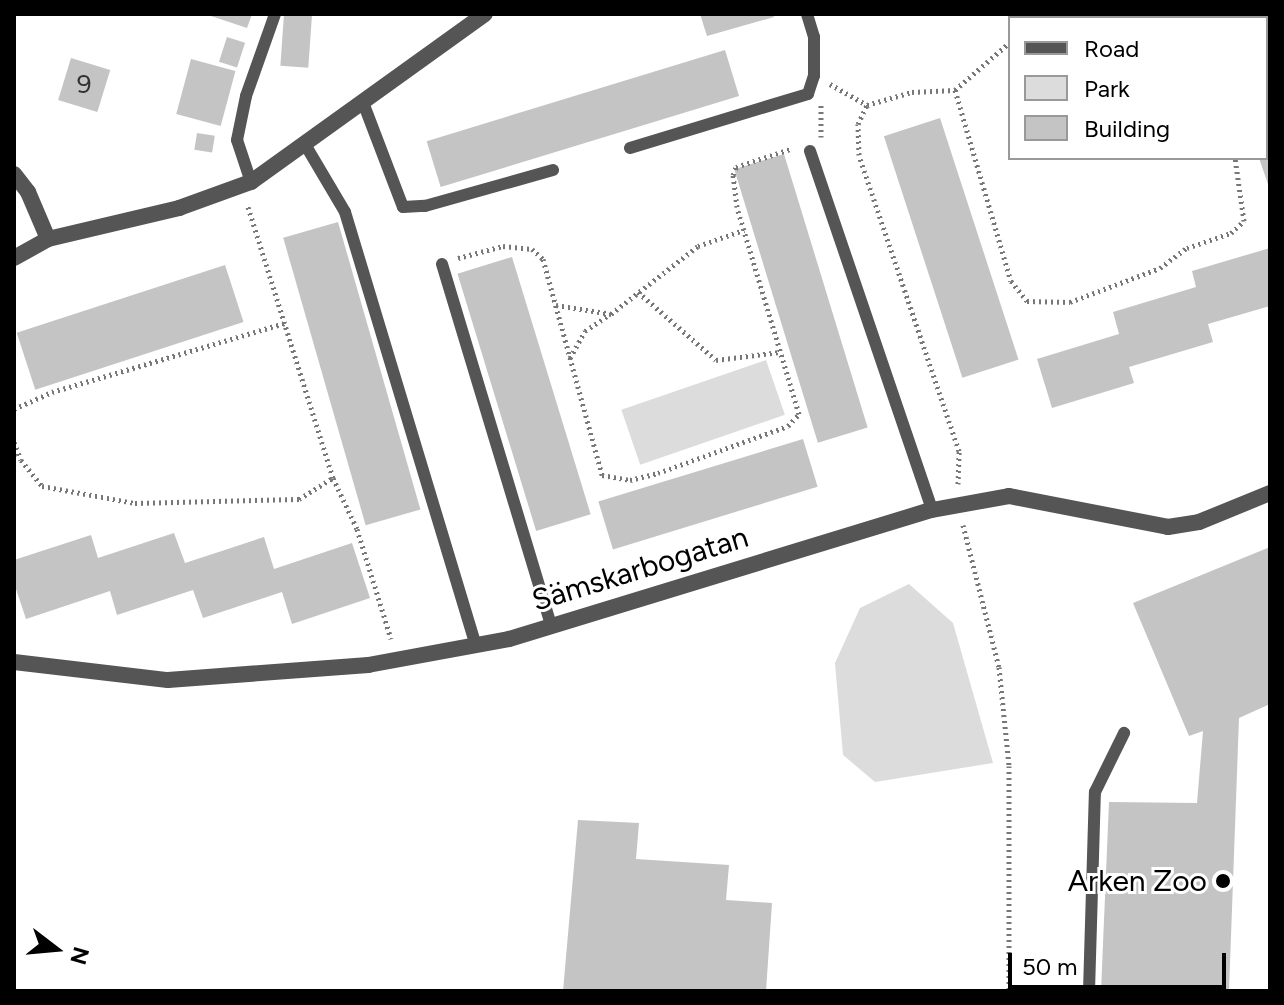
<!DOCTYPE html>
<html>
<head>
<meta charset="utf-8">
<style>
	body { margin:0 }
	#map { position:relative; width:1284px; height:1005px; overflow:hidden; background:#fff; font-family:Figtree,sans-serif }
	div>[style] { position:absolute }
	.green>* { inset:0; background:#dcdcdc; transform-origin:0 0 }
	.building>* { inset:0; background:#c4c4c4; transform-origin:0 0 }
	.path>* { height:5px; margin-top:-2.5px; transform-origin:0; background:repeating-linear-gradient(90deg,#777 0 2px,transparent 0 6px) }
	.lane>* { height:12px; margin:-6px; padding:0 6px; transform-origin:6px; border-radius:6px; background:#555 }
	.street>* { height:16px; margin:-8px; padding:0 8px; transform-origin:8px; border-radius:8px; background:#555 }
	.dots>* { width:22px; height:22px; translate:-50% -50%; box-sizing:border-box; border:4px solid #fff; border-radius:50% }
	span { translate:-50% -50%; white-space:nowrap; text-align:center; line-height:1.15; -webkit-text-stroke:6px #fff; paint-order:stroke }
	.number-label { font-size:26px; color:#313131 }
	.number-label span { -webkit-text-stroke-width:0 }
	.street-label { font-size:30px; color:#000 }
	.poi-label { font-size:30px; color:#000 }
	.right { translate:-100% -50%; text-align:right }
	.frame { position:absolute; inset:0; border:16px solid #000; pointer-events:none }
	.legend { position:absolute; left:1008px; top:16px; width:260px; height:144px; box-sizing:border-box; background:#fff; border:2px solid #999; margin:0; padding:10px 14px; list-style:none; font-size:24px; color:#000 }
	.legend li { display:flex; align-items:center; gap:16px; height:40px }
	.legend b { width:40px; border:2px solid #999 }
	.north { position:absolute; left:16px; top:909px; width:80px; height:80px; -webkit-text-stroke:6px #fff; paint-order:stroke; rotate:106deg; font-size:22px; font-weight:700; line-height:32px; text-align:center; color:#000 }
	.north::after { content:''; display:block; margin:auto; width:28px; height:36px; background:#000; clip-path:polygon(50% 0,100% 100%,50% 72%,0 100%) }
	.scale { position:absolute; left:1008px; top:953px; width:218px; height:36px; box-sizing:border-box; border:4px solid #000; border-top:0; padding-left:10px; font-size:24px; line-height:28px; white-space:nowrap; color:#000; -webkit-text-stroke:6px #fff; paint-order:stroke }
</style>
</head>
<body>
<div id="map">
	<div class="green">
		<div style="left:766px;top:360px;width:58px;height:153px;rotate:71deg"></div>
		<div style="clip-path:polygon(909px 584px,953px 623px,993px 763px,875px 782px,843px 755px,835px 663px,860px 608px)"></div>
	</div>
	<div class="building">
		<div style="clip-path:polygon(205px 14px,252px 14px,247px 28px)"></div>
		<div style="left:284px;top:14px;width:28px;height:52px;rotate:4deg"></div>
		<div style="clip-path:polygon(700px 14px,773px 14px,774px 17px,707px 36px)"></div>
		<div style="clip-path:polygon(1215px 14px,1270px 14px,1270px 190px,1259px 158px,1266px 158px,1266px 18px)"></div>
		<div style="left:227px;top:37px;width:19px;height:26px;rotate:18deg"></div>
		<div style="left:725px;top:50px;width:48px;height:312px;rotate:73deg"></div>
		<div style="left:71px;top:58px;width:41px;height:44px;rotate:17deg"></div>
		<div style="left:191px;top:59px;width:46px;height:57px;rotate:15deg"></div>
		<div style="left:940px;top:118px;width:254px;height:59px;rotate:72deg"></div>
		<div style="left:197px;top:133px;width:18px;height:17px;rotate:9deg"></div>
		<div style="left:784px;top:154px;width:286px;height:52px;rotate:73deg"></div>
		<div style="left:338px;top:222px;width:299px;height:57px;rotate:74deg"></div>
		<div style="clip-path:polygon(1270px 248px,1270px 306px,1208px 324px,1213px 342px,1129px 367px,1134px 383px,1052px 408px,1037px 359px,1119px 334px,1113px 312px,1196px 287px,1192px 271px)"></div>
		<div style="left:512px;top:257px;width:269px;height:57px;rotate:73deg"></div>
		<div style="left:225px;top:265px;width:60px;height:219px;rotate:72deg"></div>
		<div style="left:803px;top:439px;width:50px;height:214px;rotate:73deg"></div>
		<div style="clip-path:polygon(174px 533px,185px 563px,264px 537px,274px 569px,352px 543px,370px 598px,292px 624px,282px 592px,203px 618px,193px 590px,117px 615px,110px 591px,26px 619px,14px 583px,14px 560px,91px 535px,98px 558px)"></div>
		<div style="clip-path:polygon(1270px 547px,1270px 704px,1239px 718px,1229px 991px,1101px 991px,1109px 802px,1197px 803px,1203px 731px,1189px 736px,1133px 603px)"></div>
		<div style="clip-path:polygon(578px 820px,639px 823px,636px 859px,729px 865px,726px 900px,772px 903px,766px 991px,563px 991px)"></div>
	</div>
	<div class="path">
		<div style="left:1035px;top:14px;width:5px;rotate:53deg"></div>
		<div style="left:1191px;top:14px;width:4px;rotate:76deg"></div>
		<div style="left:1042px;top:18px;width:14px;rotate:-17deg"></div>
		<div style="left:830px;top:84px;width:43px;rotate:29.6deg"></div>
		<div style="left:955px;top:90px;width:73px;rotate:-41.1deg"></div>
		<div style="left:821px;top:137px;width:32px;rotate:-90deg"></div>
		<div style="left:458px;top:258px;width:47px;rotate:-14.9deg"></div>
		<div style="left:503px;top:246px;width:29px;rotate:6deg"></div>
		<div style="left:532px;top:249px;width:15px;rotate:42deg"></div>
		<div style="left:543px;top:259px;width:224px;rotate:74.7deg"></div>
		<div style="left:602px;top:475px;width:28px;rotate:10deg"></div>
		<div style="left:630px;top:480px;width:29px;rotate:-14deg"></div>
		<div style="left:658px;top:473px;width:138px;rotate:-19.9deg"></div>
		<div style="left:788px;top:426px;width:16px;rotate:-47deg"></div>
		<div style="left:799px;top:414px;width:216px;rotate:-106.7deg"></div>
		<div style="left:737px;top:207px;width:32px;rotate:-97deg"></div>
		<div style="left:733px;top:175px;width:9px;rotate:-69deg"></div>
		<div style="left:736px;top:167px;width:57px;rotate:-18.4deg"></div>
		<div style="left:638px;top:292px;width:103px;rotate:41.1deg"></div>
		<div style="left:716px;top:360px;width:64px;rotate:-7.2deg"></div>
		<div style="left:556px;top:305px;width:56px;rotate:9.3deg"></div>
		<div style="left:611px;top:314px;width:110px;rotate:-38deg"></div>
		<div style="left:698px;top:246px;width:49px;rotate:-19.2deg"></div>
		<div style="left:570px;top:358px;width:31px;rotate:-61deg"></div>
		<div style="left:585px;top:331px;width:30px;rotate:-34deg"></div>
		<div style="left:14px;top:409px;width:42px;rotate:-24.1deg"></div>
		<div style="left:52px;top:392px;width:243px;rotate:-16.5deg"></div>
		<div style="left:14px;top:442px;width:19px;rotate:69deg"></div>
		<div style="left:21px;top:460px;width:33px;rotate:51deg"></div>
		<div style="left:42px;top:486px;width:95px;rotate:10.4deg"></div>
		<div style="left:135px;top:503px;width:164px;rotate:-1.4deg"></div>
		<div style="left:299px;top:499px;width:40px;rotate:-32deg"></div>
		<div style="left:333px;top:478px;width:285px;rotate:-107.4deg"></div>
		<div style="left:333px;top:478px;width:56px;rotate:64.8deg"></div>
		<div style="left:357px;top:529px;width:115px;rotate:72.8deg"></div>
		<div style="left:958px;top:484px;width:33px;rotate:-88deg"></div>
		<div style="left:959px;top:451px;width:312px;rotate:-108.7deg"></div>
		<div style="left:859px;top:155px;width:31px;rotate:-92deg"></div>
		<div style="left:858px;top:124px;width:21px;rotate:-65deg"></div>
		<div style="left:867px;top:105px;width:47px;rotate:-16.1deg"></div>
		<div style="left:912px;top:92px;width:43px;rotate:-2.7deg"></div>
		<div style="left:955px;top:90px;width:199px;rotate:73.7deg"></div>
		<div style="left:1011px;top:281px;width:26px;rotate:51deg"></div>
		<div style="left:1027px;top:301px;width:43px;rotate:1.3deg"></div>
		<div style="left:1070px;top:302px;width:96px;rotate:-20.7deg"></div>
		<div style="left:1160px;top:268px;width:34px;rotate:-37deg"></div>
		<div style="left:1187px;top:248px;width:46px;rotate:-18.8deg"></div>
		<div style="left:1231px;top:233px;width:18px;rotate:-43deg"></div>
		<div style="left:1244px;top:221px;width:64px;rotate:-98.1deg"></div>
		<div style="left:963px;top:525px;width:146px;rotate:75.8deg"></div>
		<div style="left:999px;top:667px;width:100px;rotate:84.2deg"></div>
		<div style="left:1009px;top:766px;width:225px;rotate:90deg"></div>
	</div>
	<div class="lane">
		<div style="left:364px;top:105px;width:109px;rotate:69.1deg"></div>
		<div style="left:403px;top:207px;width:22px;rotate:-3deg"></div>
		<div style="left:425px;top:206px;width:133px;rotate:-15.7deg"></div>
		<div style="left:306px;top:146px;width:77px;rotate:59.4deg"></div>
		<div style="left:345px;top:212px;width:453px;rotate:73.2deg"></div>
		<div style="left:630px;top:148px;width:186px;rotate:-16.9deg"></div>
		<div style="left:808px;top:94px;width:19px;rotate:-72deg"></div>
		<div style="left:814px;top:76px;width:39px;rotate:-90deg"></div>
		<div style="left:814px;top:37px;width:24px;rotate:-107deg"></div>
		<div style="left:810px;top:151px;width:379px;rotate:71.2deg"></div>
		<div style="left:251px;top:182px;width:44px;rotate:-108.4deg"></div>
		<div style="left:237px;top:140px;width:45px;rotate:-78.4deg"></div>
		<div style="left:246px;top:96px;width:87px;rotate:-70.5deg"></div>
		<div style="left:442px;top:264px;width:378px;rotate:73.2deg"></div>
		<div style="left:1089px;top:991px;width:199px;rotate:-88.3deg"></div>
		<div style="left:1095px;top:792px;width:66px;rotate:-63.8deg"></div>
	</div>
	<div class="street">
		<div style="left:14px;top:174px;width:23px;rotate:52deg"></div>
		<div style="left:28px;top:192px;width:51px;rotate:66.9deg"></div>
		<div style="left:14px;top:258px;width:39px;rotate:-29deg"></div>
		<div style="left:48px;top:239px;width:135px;rotate:-13.3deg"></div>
		<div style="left:179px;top:208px;width:77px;rotate:-19.9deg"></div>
		<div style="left:251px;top:182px;width:288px;rotate:-35.7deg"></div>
		<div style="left:14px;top:662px;width:155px;rotate:6.7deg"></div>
		<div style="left:168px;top:680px;width:201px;rotate:-4.3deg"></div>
		<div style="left:368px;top:665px;width:143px;rotate:-10.4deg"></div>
		<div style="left:509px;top:639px;width:442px;rotate:-17deg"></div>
		<div style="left:932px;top:510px;width:78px;rotate:-10.3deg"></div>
		<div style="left:1009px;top:496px;width:162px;rotate:11deg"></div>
		<div style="left:1168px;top:527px;width:31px;rotate:-9deg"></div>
		<div style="left:1199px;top:522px;width:77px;rotate:-22.2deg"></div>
	</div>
	<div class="dots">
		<div style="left:1223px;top:881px;background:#000"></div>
	</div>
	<div class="number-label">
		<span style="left:84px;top:85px">9</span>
	</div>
	<div class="street-label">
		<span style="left:640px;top:569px;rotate:-17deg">Sämskarbogatan</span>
	</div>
	<div class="poi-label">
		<span class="right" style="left:1207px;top:881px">Arken Zoo</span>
	</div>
	<div class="frame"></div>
	<ul class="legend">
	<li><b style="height:10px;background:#555"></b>Road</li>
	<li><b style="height:22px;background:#dcdcdc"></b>Park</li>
	<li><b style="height:22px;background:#c4c4c4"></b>Building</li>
	</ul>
	<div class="north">N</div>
	<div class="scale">50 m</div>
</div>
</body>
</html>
